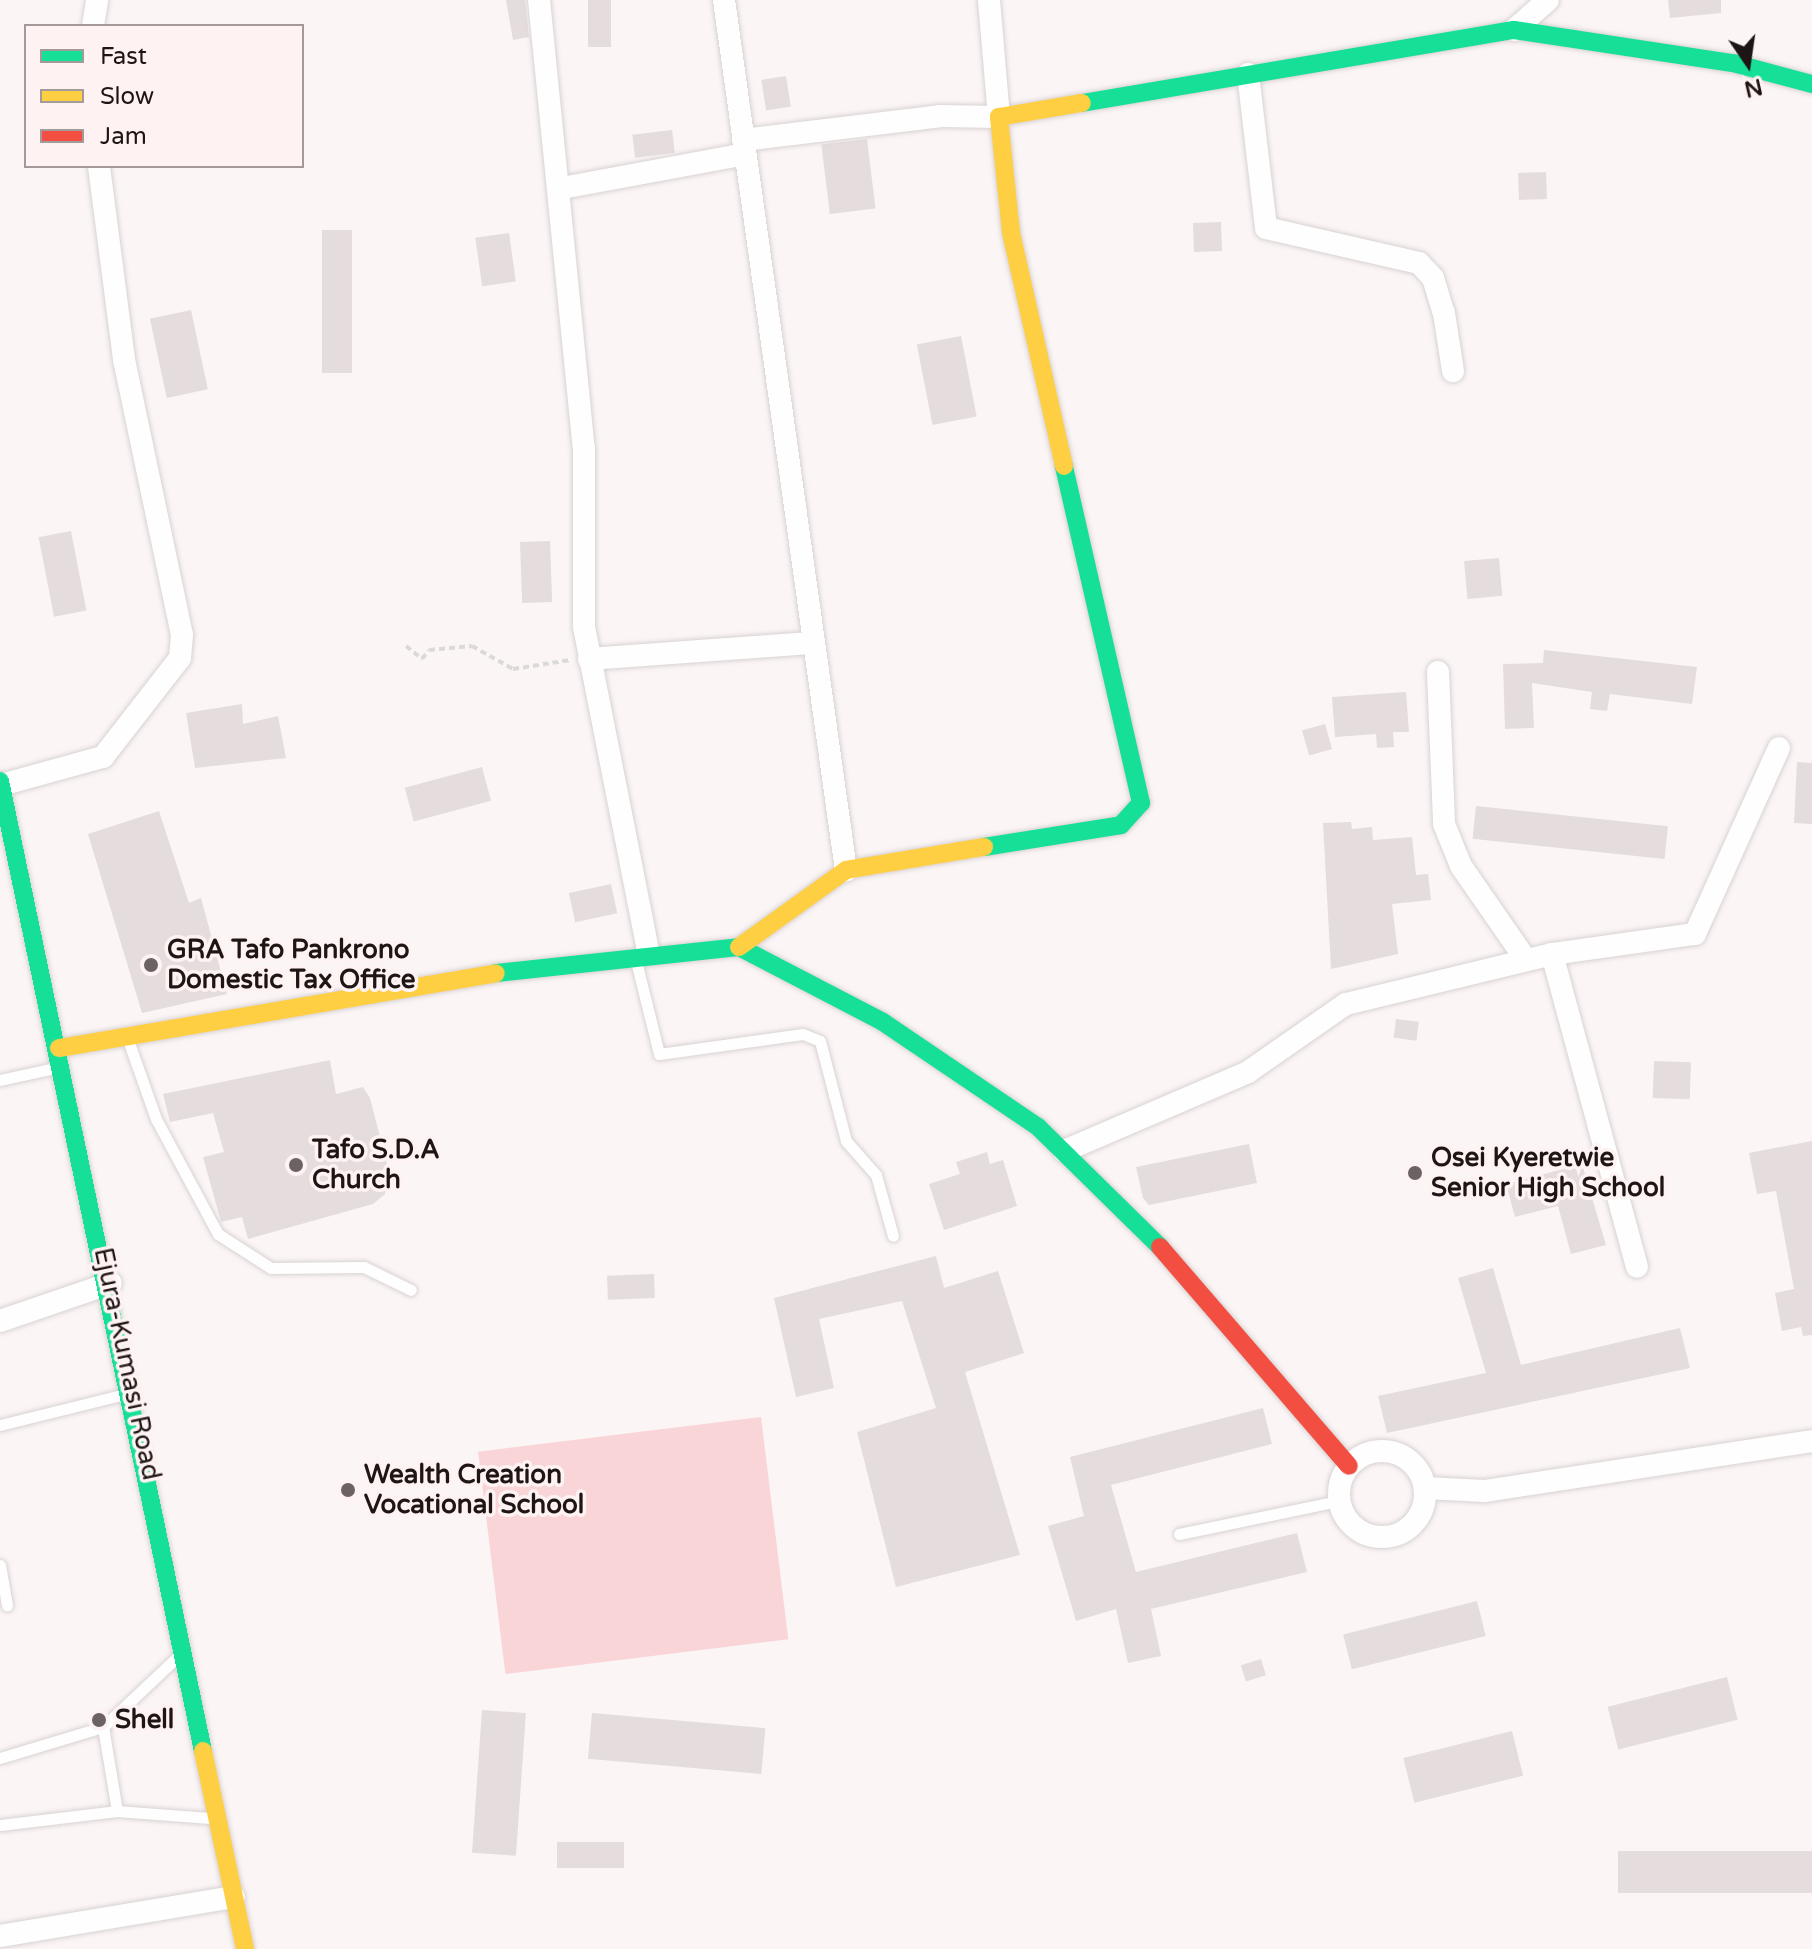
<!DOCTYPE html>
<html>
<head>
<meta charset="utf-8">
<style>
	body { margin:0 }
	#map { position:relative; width:1812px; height:1949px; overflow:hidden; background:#fbf5f5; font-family:"Varela Round",sans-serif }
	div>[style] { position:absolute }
	.green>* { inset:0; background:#f9d5d7; transform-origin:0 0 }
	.building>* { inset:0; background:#e5dddd; transform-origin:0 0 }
	.path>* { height:4px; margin-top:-2px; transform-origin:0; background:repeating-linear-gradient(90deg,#dcd9d9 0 6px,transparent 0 10px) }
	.roads { filter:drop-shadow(0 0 2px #d9d2d2) drop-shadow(0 0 2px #d9d2d2) }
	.lane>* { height:11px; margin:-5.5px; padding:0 5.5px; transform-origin:5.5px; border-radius:5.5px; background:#fefefe }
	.street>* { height:22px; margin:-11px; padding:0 11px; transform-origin:11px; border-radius:11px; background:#fefefe }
	.street>.ring { margin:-11px; padding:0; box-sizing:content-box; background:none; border:22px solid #fefefe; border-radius:50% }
	.fast>* { height:18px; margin:-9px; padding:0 9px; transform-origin:9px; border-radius:9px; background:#16e098 }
	.slow>* { height:18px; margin:-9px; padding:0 9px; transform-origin:9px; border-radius:9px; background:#ffcf43 }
	.jam>* { height:18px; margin:-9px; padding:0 9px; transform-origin:9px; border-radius:9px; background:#f24e42 }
	.dots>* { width:22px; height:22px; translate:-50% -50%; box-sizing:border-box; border:4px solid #fef2f2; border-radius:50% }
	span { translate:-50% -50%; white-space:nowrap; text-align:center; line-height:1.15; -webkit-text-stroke:7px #fef2f2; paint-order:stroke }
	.poi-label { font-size:26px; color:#1e1515; font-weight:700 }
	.left { translate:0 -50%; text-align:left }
	.street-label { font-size:26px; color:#1e1515 }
	.legend { position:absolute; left:24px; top:24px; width:280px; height:144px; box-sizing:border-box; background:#fef2f2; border:2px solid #a49a9a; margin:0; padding:10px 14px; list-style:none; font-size:24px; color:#1e1515 }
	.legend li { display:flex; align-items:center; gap:16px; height:40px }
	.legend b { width:40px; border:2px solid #a49a9a }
	.north { position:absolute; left:1708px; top:24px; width:80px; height:80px; -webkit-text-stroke:6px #fef2f2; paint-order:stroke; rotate:167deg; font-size:22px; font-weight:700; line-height:32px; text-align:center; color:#1e1515 }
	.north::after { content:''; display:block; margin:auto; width:28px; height:36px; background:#1e1515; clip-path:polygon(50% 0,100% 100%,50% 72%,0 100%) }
</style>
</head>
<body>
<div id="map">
	<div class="green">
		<div style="left:761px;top:1417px;width:224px;height:285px;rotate:83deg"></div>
	</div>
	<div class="building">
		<div style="clip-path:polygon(506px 0,525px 0,529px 37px,513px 40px)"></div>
		<div style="left:588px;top:0;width:23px;height:47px"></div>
		<div style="clip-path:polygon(1668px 0,1721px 0,1721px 13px,1670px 18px)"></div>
		<div style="left:786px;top:76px;width:31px;height:25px;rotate:81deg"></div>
		<div style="left:672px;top:130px;width:23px;height:40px;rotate:83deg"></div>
		<div style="left:867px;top:139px;width:70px;height:46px;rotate:83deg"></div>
		<div style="left:1546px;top:172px;width:27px;height:28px;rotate:88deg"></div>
		<div style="left:1221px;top:222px;width:29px;height:28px;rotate:88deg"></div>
		<div style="left:322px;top:230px;width:30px;height:143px"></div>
		<div style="left:509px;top:233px;width:49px;height:34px;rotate:82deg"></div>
		<div style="left:191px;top:310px;width:81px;height:42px;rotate:78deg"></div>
		<div style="left:961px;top:336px;width:82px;height:45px;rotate:79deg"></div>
		<div style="left:71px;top:531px;width:81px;height:33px;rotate:79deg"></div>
		<div style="left:550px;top:541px;width:61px;height:30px;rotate:88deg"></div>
		<div style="left:1499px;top:558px;width:38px;height:35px;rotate:85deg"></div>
		<div style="clip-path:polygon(1544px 650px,1697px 667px,1692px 704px,1610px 694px,1607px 711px,1590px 709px,1592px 692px,1532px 683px,1534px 728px,1505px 729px,1503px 664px,1543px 663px)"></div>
		<div style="clip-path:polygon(1406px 692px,1409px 732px,1393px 732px,1394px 747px,1377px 748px,1376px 734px,1335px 737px,1332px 697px)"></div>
		<div style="clip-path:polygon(242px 704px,243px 724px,278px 716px,286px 758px,195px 768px,186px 713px)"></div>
		<div style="left:1325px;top:724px;width:26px;height:24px;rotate:74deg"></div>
		<div style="clip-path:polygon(1797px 762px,1812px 763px,1812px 824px,1794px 823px)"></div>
		<div style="left:482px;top:767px;width:35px;height:80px;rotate:75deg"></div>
		<div style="left:1476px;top:806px;width:193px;height:33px;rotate:6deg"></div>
		<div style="clip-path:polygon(159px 811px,189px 903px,201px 898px,227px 994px,142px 1013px,88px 834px)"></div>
		<div style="clip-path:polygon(1351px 822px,1352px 829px,1372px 827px,1373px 840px,1412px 837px,1416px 875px,1428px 874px,1431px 900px,1392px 904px,1398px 954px,1331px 969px,1323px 823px)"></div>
		<div style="left:611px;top:884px;width:30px;height:43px;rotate:78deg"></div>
		<div style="left:1396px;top:1019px;width:23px;height:19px;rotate:7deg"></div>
		<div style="clip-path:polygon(330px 1060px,336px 1094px,363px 1087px,370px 1098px,389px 1172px,385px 1194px,373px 1204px,248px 1239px,242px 1217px,221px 1222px,203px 1157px,224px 1152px,213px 1113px,170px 1122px,163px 1094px)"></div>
		<div style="left:1654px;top:1061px;width:37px;height:37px;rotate:2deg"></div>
		<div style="clip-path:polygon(1812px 1141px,1812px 1335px,1803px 1336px,1801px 1327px,1782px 1331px,1775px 1293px,1794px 1289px,1776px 1191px,1757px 1194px,1749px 1153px)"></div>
		<div style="clip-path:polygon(1249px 1144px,1257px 1183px,1149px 1205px,1143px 1198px,1136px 1167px)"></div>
		<div style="clip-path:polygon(987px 1152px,990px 1164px,1003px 1160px,1017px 1206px,944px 1230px,929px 1184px,960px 1174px,956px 1162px)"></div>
		<div style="clip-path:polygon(1582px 1164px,1606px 1245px,1571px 1254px,1558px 1206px,1515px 1217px,1506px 1184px)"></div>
		<div style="clip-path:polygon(936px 1256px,944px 1288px,998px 1271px,1024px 1353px,965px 1372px,1020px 1555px,896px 1587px,857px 1432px,936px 1408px,902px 1301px,819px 1319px,834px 1388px,796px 1397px,774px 1298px)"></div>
		<div style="clip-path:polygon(1493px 1268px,1521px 1365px,1680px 1328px,1690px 1368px,1387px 1433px,1378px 1396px,1486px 1373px,1458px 1278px)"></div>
		<div style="left:654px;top:1274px;width:24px;height:47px;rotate:88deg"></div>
		<div style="clip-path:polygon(1263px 1408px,1272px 1444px,1111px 1485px,1136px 1572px,1297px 1533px,1307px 1572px,1151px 1609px,1161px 1656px,1128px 1663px,1116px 1609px,1076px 1621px,1048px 1526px,1084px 1516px,1070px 1457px)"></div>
		<div style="left:1477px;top:1601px;width:36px;height:138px;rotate:76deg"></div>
		<div style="left:1261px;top:1659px;width:17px;height:21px;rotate:73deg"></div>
		<div style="left:1727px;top:1677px;width:44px;height:123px;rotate:76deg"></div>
		<div style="left:482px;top:1710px;width:44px;height:143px;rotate:4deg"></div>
		<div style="left:592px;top:1713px;width:174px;height:46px;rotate:5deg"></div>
		<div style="left:1512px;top:1731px;width:46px;height:112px;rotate:76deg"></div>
		<div style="left:557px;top:1842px;width:67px;height:26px"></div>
		<div style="left:1812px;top:1851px;width:42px;height:194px;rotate:90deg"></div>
	</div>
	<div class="path">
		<div style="left:406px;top:646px;width:21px;rotate:39deg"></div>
		<div style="left:422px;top:659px;width:11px;rotate:-52deg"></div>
		<div style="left:429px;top:650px;width:43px;rotate:-5.3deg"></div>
		<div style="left:472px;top:646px;width:47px;rotate:29.3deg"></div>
		<div style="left:513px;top:669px;width:58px;rotate:-9deg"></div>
	</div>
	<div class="roads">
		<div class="lane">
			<div style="left:635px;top:957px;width:100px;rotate:76.1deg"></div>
			<div style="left:659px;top:1054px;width:145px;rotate:-7.9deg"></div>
			<div style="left:803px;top:1034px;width:18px;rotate:22deg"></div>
			<div style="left:820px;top:1041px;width:103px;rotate:75.4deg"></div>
			<div style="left:846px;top:1141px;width:45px;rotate:48.6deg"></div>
			<div style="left:876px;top:1175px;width:63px;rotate:74.4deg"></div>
			<div style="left:128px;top:1040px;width:84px;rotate:70.5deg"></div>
			<div style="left:156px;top:1119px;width:131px;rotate:61.7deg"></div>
			<div style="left:218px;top:1234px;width:63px;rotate:32.7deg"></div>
			<div style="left:271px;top:1268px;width:93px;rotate:-0.6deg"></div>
			<div style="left:364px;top:1267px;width:52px;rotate:26.1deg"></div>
			<div style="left:0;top:1080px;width:56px;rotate:-12.3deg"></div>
			<div style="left:0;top:1425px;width:129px;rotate:-13.9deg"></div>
			<div style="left:1179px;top:1534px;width:163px;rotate:-11.7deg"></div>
			<div style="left:0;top:1565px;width:41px;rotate:80.1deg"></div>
			<div style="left:103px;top:1727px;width:85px;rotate:80.5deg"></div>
			<div style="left:0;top:1758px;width:108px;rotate:-16.8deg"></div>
			<div style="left:103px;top:1727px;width:102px;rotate:-43.4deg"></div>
			<div style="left:0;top:1825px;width:118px;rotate:-6.8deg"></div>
			<div style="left:117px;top:1811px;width:93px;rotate:4.3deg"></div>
		</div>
		<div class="street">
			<div style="left:539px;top:0;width:450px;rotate:84.3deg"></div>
			<div style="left:584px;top:448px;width:179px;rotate:90deg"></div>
			<div style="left:584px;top:627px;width:330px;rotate:78.8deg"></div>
			<div style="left:724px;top:0;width:879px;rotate:82.02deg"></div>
			<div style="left:93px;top:26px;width:26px;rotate:-81deg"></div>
			<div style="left:1514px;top:30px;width:45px;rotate:-41.4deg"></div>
			<div style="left:1248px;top:74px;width:155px;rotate:83.3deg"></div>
			<div style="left:1266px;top:228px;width:157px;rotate:12.9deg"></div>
			<div style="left:1419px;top:263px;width:21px;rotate:47deg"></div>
			<div style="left:1433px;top:278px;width:37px;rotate:73deg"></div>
			<div style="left:1444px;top:313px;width:59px;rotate:81.2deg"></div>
			<div style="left:743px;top:140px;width:198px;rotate:-6.9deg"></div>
			<div style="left:940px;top:116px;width:59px;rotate:1deg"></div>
			<div style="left:999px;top:117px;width:117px;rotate:-94.9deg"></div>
			<div style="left:562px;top:188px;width:186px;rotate:-10.5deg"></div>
			<div style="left:589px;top:659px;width:222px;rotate:-4.1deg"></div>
			<div style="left:1438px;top:672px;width:152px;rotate:87.7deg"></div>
			<div style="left:1444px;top:824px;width:45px;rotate:68deg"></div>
			<div style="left:1461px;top:866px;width:114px;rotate:55.3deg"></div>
			<div style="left:1px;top:785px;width:106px;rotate:-15.4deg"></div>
			<div style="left:103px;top:757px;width:125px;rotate:-52.1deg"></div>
			<div style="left:180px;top:658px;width:23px;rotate:-85deg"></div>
			<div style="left:182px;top:635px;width:282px;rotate:-101.9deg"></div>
			<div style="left:124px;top:359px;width:195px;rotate:-97.4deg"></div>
			<div style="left:1552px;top:954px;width:324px;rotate:74.8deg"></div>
			<div style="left:1064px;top:1151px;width:200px;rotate:-23.2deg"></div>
			<div style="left:1248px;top:1072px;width:119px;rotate:-34.8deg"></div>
			<div style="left:1346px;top:1004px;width:212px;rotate:-13.6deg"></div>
			<div style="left:1552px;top:954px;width:144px;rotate:-8deg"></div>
			<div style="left:1695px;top:934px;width:204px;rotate:-65.7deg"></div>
			<div style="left:0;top:1321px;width:117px;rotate:-18.9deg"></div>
			<div class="ring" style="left:1339px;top:1451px;width:64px;height:64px"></div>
			<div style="left:1425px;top:1488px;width:60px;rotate:2.9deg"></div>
			<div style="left:1485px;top:1491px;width:331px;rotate:-8.7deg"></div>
			<div style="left:0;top:1936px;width:237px;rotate:-9.5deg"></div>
		</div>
		<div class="fast">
			<div style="left:1082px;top:103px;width:438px;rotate:-9.6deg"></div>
			<div style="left:1514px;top:30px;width:221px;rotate:8.6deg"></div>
			<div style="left:1733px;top:63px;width:82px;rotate:14.9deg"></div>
			<div style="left:0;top:781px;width:991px;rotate:78.18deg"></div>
			<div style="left:984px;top:847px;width:139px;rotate:-9.1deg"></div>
			<div style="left:1121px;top:825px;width:30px;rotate:-48deg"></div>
			<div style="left:1141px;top:803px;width:346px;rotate:-102.9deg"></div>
			<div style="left:496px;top:973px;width:244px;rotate:-6.1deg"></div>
			<div style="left:739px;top:947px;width:162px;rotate:27.5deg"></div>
			<div style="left:883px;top:1022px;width:187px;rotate:34.1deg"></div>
			<div style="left:1038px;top:1127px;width:171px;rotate:44.5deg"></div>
		</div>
		<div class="slow">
			<div style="left:1064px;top:466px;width:240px;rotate:-102.8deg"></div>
			<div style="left:1011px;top:232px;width:116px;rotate:-96deg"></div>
			<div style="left:999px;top:117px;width:84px;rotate:-9.6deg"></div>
			<div style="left:739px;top:947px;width:132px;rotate:-35.7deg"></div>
			<div style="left:846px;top:870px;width:140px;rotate:-9.5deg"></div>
			<div style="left:59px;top:1048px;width:443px;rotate:-9.7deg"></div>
			<div style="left:203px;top:1751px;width:202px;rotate:78deg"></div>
		</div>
		<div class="jam">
			<div style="left:1160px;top:1247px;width:289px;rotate:49.2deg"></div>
		</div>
	</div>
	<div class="dots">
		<div style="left:151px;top:965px;background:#6b6363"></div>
		<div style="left:296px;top:1165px;background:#6b6363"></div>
		<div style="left:1415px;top:1173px;background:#6b6363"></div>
		<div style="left:348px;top:1490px;background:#6b6363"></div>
		<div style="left:99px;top:1720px;background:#6b6363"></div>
	</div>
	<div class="poi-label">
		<span class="left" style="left:167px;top:965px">GRA Tafo Pankrono<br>Domestic Tax Office</span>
		<span class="left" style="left:312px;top:1165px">Tafo S.D.A<br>Church</span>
		<span class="left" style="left:1431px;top:1173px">Osei Kyeretwie<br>Senior High School</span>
		<span class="left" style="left:364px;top:1490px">Wealth Creation<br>Vocational School</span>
		<span class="left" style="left:115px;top:1720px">Shell</span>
	</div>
	<div class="street-label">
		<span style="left:127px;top:1364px;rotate:78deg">Ejura-Kumasi Road</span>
	</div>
	<ul class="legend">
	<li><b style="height:10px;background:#16e098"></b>Fast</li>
	<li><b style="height:10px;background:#ffcf43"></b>Slow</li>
	<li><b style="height:10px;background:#f24e42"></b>Jam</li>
	</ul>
	<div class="north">N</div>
</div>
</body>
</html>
